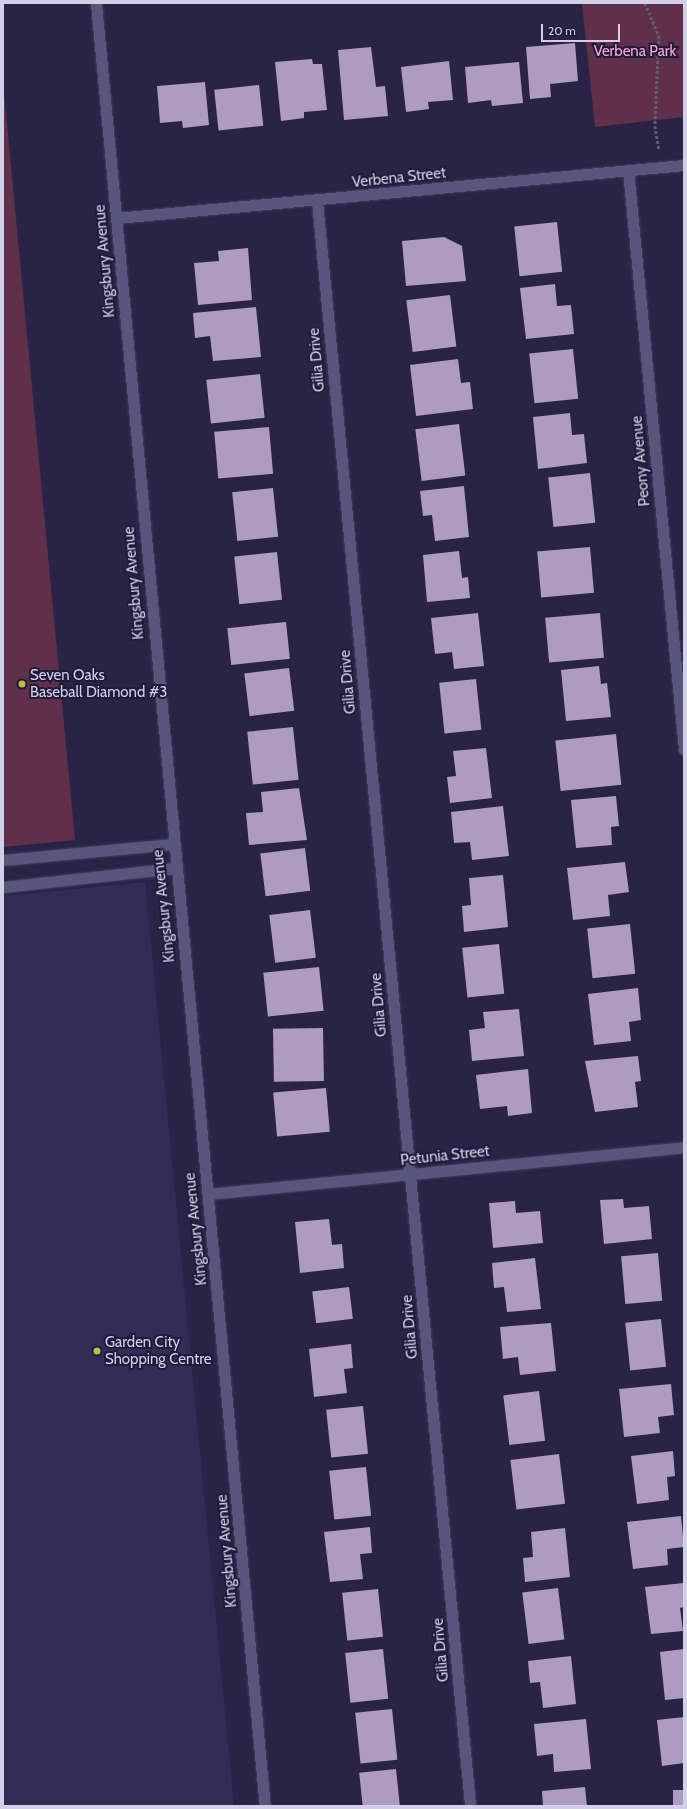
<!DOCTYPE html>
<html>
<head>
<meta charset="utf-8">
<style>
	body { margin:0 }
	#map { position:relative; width:687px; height:1809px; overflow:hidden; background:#292447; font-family:Cabin,sans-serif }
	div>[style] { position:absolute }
	.built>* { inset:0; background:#322c56 }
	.green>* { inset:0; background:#60304a }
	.building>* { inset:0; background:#af9ac2; transform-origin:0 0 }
	.path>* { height:2.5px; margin-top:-1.25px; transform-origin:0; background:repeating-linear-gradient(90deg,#5f5b7a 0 3px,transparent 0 5px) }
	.roads { filter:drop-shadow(0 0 1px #453f5d) drop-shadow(0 0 1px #453f5d) }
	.service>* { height:11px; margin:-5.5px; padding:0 5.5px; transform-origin:5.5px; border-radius:5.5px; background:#59557c }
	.minor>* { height:11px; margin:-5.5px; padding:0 5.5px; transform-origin:5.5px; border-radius:5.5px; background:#59557c }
	.tertiary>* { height:11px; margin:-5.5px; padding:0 5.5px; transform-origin:5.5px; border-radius:5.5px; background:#59557c }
	.dots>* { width:11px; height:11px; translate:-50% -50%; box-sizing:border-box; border:2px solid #201b3c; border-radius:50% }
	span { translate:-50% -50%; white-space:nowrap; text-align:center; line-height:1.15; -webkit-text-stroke:4px #201b3c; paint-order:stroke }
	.park-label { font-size:15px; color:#faa6d0 }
	.street-label { font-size:15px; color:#d2d0e7 }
	.poi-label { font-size:15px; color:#d2d0e7 }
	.left { translate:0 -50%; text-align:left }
	.frame { position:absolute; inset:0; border:4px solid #d2d0e7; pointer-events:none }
	.scale { position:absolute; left:541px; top:24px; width:79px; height:18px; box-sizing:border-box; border:2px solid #d2d0e7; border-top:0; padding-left:5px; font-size:12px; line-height:14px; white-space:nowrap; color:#d2d0e7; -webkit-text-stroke:3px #201b3c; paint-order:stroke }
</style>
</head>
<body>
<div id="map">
	<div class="built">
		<div style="clip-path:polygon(145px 882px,234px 1806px,3px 1806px,3px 896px)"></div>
	</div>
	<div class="green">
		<div style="clip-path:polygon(582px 3px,684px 3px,684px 117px,595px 127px)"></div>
		<div style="clip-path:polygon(3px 82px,75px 840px,3px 847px)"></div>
	</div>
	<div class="building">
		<div style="clip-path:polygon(575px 43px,578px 81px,550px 84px,551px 97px,530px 99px,526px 47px)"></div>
		<div style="clip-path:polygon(371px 47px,376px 87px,385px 86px,388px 116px,344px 120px,338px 50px)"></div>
		<div style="clip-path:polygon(312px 59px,313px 64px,322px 64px,327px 110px,304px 112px,304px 118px,281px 121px,275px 62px)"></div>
		<div style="clip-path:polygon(449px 61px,453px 100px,428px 102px,429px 109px,406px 112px,401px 67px)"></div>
		<div style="clip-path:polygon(519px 62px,523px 103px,492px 106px,491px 100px,468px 103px,465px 67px)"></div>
		<div style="clip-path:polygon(205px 82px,209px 125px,183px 128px,182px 121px,160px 123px,157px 86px)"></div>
		<div style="left:259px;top:85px;width:41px;height:45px;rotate:84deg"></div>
		<div style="left:557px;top:222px;width:50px;height:43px;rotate:84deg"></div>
		<div style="clip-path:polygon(444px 237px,462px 246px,466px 281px,406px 286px,402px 241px)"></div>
		<div style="clip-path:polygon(248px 248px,252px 300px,198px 305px,194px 263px,219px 261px,218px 251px)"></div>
		<div style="clip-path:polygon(555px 284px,557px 306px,571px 305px,574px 334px,526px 339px,520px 288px)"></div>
		<div style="left:450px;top:295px;width:52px;height:44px;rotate:83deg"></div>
		<div style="clip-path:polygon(256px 307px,261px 357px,213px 361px,210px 336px,195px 338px,193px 313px)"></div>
		<div style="left:573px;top:349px;width:50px;height:44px;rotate:84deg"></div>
		<div style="clip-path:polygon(458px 359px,461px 383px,470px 382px,473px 409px,416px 416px,410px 365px)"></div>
		<div style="left:260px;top:374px;width:44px;height:54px;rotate:84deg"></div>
		<div style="clip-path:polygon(570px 413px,572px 435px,584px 434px,587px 463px,538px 469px,533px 417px)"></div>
		<div style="left:459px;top:424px;width:52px;height:44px;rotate:83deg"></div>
		<div style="left:269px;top:427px;width:47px;height:55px;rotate:85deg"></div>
		<div style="left:590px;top:473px;width:50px;height:42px;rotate:84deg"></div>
		<div style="clip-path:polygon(464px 486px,469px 537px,435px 541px,432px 515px,423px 516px,420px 491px)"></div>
		<div style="left:273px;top:488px;width:49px;height:41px;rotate:84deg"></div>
		<div style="left:590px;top:547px;width:46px;height:53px;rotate:85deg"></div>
		<div style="clip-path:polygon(459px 551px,462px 578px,468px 577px,470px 598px,427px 602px,423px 555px)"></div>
		<div style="left:277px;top:552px;width:48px;height:43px;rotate:84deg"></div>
		<div style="clip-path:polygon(478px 613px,484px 666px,454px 669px,452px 652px,435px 654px,431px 618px)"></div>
		<div style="left:600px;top:613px;width:45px;height:55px;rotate:85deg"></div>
		<div style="left:286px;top:622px;width:37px;height:59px;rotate:84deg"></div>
		<div style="clip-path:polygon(599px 666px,601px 684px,607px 683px,611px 717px,566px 721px,561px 670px)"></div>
		<div style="left:289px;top:668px;width:43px;height:45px;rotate:83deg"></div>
		<div style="left:476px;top:679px;width:51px;height:37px;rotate:84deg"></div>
		<div style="left:293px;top:727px;width:53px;height:46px;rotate:84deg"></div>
		<div style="left:616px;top:734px;width:51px;height:61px;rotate:84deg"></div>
		<div style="clip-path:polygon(486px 748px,492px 798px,450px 803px,447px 777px,456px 776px,453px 751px)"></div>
		<div style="clip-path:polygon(299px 788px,307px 840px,249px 845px,246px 813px,263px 812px,261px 792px)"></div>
		<div style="clip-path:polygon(616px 796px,619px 826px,611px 827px,612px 845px,576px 848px,571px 800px)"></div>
		<div style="clip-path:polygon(503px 806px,509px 856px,472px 860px,470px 842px,454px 843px,451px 812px)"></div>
		<div style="left:305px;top:848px;width:43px;height:45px;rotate:83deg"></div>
		<div style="clip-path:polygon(625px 862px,629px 892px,608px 895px,610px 916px,573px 920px,567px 868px)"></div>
		<div style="clip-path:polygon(503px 875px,508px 927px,464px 932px,462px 906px,471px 905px,469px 878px)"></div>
		<div style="left:310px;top:910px;width:48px;height:41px;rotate:83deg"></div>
		<div style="left:630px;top:924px;width:50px;height:43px;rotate:84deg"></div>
		<div style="left:499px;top:944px;width:50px;height:37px;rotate:84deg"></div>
		<div style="left:319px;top:967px;width:44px;height:56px;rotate:84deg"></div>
		<div style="clip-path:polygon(638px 988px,641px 1020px,629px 1022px,631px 1041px,594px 1045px,588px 994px)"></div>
		<div style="clip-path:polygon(519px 1009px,524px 1056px,472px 1061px,469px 1030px,485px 1028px,483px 1012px)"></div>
		<div style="left:323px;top:1028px;width:53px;height:50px;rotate:89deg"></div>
		<div style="clip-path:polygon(638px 1056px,641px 1081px,635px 1082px,638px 1107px,595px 1112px,585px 1061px)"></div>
		<div style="clip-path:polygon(528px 1069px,532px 1113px,508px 1116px,507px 1106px,480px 1109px,476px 1075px)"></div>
		<div style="left:326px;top:1088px;width:44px;height:53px;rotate:85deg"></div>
		<div style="clip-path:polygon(623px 1199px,624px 1208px,649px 1206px,652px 1239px,604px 1244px,600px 1200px)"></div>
		<div style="clip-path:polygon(515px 1201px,516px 1213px,540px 1211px,543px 1243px,493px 1248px,489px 1203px)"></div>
		<div style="clip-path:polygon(329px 1219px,332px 1245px,342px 1244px,344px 1268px,300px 1273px,295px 1222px)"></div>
		<div style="left:658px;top:1253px;width:48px;height:37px;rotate:85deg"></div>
		<div style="clip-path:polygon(535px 1258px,541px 1309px,507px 1312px,504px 1287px,494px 1288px,492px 1263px)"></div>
		<div style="left:349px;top:1287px;width:32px;height:37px;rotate:83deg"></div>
		<div style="left:661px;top:1319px;width:48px;height:36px;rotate:84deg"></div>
		<div style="clip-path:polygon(551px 1323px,556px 1371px,520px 1375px,518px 1357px,503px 1359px,500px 1327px)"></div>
		<div style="clip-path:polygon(351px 1344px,353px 1368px,344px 1369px,347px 1393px,314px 1397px,309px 1349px)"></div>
		<div style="clip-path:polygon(671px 1384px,674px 1415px,658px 1417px,660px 1433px,624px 1437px,619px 1389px)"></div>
		<div style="left:539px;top:1391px;width:50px;height:36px;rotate:83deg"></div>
		<div style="left:363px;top:1406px;width:48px;height:37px;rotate:84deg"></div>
		<div style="clip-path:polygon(673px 1451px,675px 1476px,667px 1477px,669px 1500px,637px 1504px,631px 1456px)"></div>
		<div style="left:559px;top:1454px;width:50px;height:49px;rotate:83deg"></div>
		<div style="left:366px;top:1467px;width:49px;height:37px;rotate:84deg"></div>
		<div style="clip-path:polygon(681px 1516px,684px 1547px,667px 1549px,668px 1565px,633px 1569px,627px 1522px)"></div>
		<div style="clip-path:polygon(370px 1527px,372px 1553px,360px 1554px,363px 1579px,330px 1582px,324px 1532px)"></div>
		<div style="clip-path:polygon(565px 1528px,570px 1577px,525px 1582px,523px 1558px,533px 1557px,531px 1532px)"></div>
		<div style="clip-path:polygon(684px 1583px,684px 1607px,680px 1608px,683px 1631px,651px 1634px,645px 1587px)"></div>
		<div style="left:558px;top:1588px;width:52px;height:36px;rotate:83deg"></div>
		<div style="left:378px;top:1589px;width:48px;height:36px;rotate:84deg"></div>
		<div style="left:383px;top:1649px;width:50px;height:38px;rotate:84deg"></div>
		<div style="clip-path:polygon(684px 1649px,684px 1698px,665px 1700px,660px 1652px)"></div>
		<div style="clip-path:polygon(571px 1656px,576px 1704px,543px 1708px,540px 1682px,530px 1683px,528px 1661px)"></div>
		<div style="left:392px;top:1709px;width:51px;height:37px;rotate:84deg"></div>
		<div style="clip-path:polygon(684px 1717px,684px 1763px,662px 1766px,657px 1720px)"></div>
		<div style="clip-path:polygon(586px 1719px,591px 1769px,554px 1772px,553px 1754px,537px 1756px,534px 1724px)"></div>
		<div style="left:396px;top:1769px;width:37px;height:37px;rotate:84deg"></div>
		<div style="clip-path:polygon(585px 1787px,587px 1806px,543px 1806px,542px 1791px)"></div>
		<div style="left:673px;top:1790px;width:11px;height:16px"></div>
	</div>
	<div class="path">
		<div style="left:645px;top:3px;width:36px;rotate:67deg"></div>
		<div style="left:659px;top:36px;width:90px;rotate:92.5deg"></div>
		<div style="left:655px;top:126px;width:23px;rotate:80deg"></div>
	</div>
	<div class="roads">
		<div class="service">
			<div style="left:3px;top:860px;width:170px;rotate:-5.4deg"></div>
			<div style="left:3px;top:887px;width:173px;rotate:-6.3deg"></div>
		</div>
		<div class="minor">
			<div style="left:628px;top:170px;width:582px;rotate:84.48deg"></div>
			<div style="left:317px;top:201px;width:1612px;rotate:84.55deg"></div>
			<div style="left:116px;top:218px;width:570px;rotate:-5.33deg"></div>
			<div style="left:208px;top:1194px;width:478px;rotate:-5.6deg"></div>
		</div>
		<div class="tertiary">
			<div style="left:96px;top:3px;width:1811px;rotate:84.65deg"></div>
		</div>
	</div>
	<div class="dots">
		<div style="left:22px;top:684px;background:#c0be40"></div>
		<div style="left:97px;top:1351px;background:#c0be40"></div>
	</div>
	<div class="park-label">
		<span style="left:635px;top:52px">Verbena Park</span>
	</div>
	<div class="street-label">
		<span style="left:399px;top:178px;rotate:-6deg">Verbena Street</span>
		<span style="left:105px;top:261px;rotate:-95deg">Kingsbury Avenue</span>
		<span style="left:317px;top:360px;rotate:-95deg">Gilia Drive</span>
		<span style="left:641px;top:461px;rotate:-95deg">Peony Avenue</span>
		<span style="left:134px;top:583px;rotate:-95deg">Kingsbury Avenue</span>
		<span style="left:348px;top:682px;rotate:-95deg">Gilia Drive</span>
		<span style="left:164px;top:906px;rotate:-96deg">Kingsbury Avenue</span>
		<span style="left:379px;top:1005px;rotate:-95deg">Gilia Drive</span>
		<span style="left:445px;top:1156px;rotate:-6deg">Petunia Street</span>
		<span style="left:196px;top:1229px;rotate:-96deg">Kingsbury Avenue</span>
		<span style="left:410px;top:1327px;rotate:-95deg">Gilia Drive</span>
		<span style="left:227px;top:1551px;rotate:-95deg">Kingsbury Avenue</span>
		<span style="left:441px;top:1650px;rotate:-95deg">Gilia Drive</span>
	</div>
	<div class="poi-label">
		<span class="left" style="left:30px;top:684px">Seven Oaks<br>Baseball Diamond #3</span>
		<span class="left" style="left:105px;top:1351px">Garden City<br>Shopping Centre</span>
	</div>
	<div class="frame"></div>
	<div class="scale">20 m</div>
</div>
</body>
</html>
